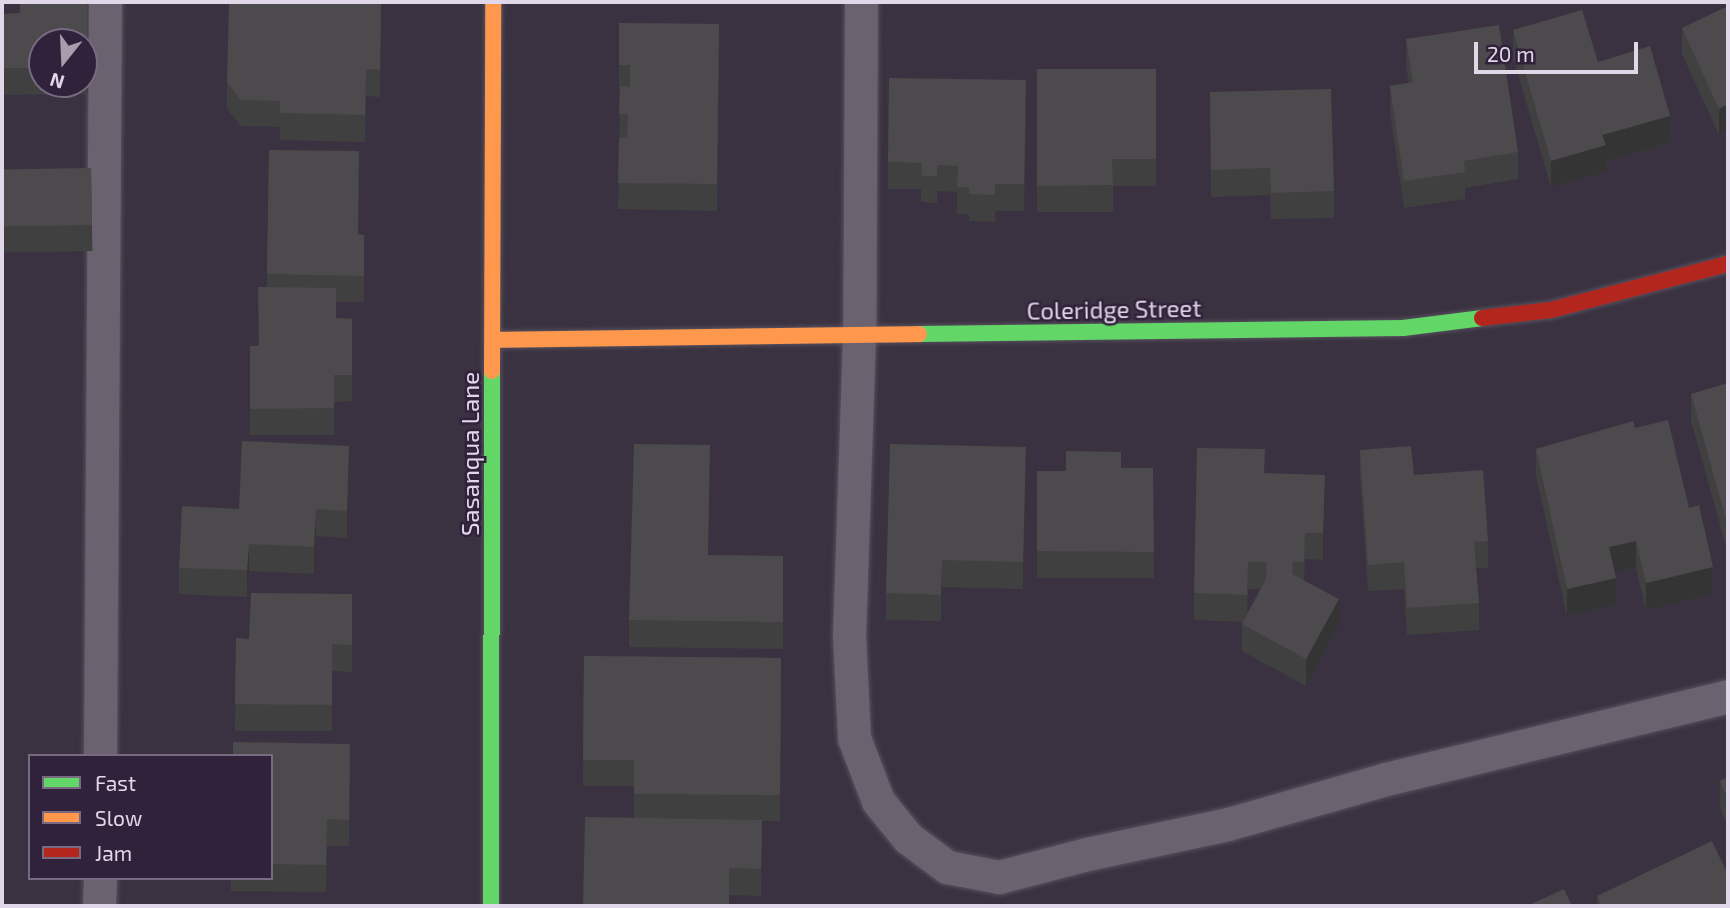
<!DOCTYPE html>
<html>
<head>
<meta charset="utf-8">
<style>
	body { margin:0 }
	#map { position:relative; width:1730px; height:908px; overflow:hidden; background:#3a3240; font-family:"Exo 2",sans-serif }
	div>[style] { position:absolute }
	.roads { filter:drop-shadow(0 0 2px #57505d) drop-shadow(0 0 2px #57505d) }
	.lane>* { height:33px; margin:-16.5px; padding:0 16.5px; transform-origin:16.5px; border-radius:16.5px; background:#6a636f }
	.fast>* { height:16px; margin:-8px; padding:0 8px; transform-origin:8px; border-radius:8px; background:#63d668 }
	.slow>* { height:16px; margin:-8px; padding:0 8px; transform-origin:8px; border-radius:8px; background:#ff974d }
	.jam>* { height:16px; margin:-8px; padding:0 8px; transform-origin:8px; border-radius:8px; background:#b3261e }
	.wall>* { inset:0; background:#414041; transform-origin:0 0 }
	.shaded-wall>* { inset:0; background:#353435 }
	.building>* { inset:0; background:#4c4a4c; transform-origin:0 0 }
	span { translate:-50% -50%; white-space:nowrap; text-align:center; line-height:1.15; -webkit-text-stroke:5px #31223c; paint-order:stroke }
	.street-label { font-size:24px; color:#e0d7e8 }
	.frame { position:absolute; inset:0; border:4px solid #e0d7e8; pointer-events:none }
	.legend { position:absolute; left:28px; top:754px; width:245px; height:126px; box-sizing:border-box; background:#31223c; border:2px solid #776a81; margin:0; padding:9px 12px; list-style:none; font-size:21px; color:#e0d7e8 }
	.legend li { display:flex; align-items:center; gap:14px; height:35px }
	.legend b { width:35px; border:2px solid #776a81 }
	.north { position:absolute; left:28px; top:28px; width:70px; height:70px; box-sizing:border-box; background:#31223c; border:2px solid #776a81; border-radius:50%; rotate:198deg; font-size:19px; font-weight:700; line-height:28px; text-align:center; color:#e0d7e8 }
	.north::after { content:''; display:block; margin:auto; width:24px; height:32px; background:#a69dad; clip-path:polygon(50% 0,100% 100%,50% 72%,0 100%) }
	.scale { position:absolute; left:1474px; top:42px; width:164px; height:32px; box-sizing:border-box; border:4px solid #e0d7e8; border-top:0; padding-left:9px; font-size:21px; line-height:24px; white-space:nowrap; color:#e0d7e8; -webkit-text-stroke:5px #31223c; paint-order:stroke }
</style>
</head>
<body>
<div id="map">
	<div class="roads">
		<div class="lane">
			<div style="left:861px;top:2px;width:334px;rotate:90.3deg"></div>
			<div style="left:859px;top:336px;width:299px;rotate:91.9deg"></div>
			<div style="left:849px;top:635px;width:103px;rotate:87.2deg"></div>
			<div style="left:854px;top:738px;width:67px;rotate:69.1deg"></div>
			<div style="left:878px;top:801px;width:48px;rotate:51deg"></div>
			<div style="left:908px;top:838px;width:49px;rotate:36.6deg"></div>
			<div style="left:947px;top:867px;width:53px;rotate:10.9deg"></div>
			<div style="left:999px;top:877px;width:91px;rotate:-14.6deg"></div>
			<div style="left:1087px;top:854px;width:144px;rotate:-12deg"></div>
			<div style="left:1228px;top:824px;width:164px;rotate:-15.9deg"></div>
			<div style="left:1386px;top:779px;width:352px;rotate:-13.6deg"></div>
			<div style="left:100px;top:756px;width:754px;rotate:-89.62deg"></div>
			<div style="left:99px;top:906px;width:28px;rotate:-88deg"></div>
		</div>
		<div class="fast">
			<div style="left:919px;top:334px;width:484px;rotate:-0.7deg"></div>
			<div style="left:1403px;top:328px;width:80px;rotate:-7.2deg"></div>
			<div style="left:491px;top:906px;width:535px;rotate:-89.89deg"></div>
		</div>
		<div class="slow">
			<div style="left:493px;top:340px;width:426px;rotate:-0.8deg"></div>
			<div style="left:492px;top:371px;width:369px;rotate:-89.8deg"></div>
		</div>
		<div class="jam">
			<div style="left:1482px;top:318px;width:69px;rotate:-6.6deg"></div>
			<div style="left:1551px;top:310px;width:183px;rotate:-14.6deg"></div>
		</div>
	</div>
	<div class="wall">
		<div style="clip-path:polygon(evenodd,87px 2px,88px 94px,2px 95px,2px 14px,20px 13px,87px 2px,42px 42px,84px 42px,84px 84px,42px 84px,42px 42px)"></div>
		<div style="clip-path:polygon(381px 2px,380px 97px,366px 96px,365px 142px,280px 140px,280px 127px,241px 126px,227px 109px,227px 82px)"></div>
		<div style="clip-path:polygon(1728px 6px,1728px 131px,1719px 135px,1682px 54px,1682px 28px)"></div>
		<div style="clip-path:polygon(619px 23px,719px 24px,717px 211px,618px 209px,620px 92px,619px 92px)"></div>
		<div style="clip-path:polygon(1513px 30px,1598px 62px,1670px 143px,1606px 161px,1606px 172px,1551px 187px,1513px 57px)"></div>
		<div style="clip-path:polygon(1406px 39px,1518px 152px,1518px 179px,1465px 188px,1465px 199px,1404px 208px,1390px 113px,1390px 86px,1409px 83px,1406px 66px)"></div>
		<div style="clip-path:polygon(1037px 69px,1156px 69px,1156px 186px,1113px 186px,1113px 212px,1037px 212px)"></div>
		<div style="clip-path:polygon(889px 78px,1026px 107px,1024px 211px,995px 211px,995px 222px,969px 221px,969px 214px,957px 214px,957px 192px,937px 191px,937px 203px,921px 202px,921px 189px,888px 189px)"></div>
		<div style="clip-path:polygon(1210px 92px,1334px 191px,1334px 218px,1271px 219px,1270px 195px,1211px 197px)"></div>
		<div style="clip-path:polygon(269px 150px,358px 234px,364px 235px,364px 302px,336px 302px,336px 318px,352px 319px,352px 401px,334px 402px,334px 435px,250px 435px,250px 346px,258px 346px,267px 287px)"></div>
		<div style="left:91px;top:168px;width:83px;height:89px;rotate:89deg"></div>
		<div style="clip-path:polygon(1728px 383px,1728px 553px,1691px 421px,1691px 394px)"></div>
		<div style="clip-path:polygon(1635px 428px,1689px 508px,1713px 594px,1646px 610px,1636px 568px,1615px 573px,1616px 605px,1567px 616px,1536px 476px,1536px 449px)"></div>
		<div style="clip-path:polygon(1360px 450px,1414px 475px,1488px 541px,1488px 568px,1476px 568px,1479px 603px,1479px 630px,1407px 635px,1404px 589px,1368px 591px,1360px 476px)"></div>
		<div style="clip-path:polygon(1121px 468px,1153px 468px,1154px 578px,1037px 578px,1037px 471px,1066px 471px)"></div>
		<div style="clip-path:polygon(349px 472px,347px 538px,316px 536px,314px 574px,249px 571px,247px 597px,179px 594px,179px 568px,239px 509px)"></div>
		<div style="clip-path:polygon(1026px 473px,1023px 589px,942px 587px,941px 621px,886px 620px,886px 593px)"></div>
		<div style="clip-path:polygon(evenodd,1265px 473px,1325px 502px,1323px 560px,1305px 559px,1304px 580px,1339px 626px,1306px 686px,1242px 651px,1242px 624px,1243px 622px,1194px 620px,1194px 593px,1265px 473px,1248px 589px,1261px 589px,1247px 614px,1248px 589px)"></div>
		<div style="clip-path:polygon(709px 555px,783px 556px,783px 649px,629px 647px,629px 620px)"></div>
		<div style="clip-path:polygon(352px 594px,352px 672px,332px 671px,332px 731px,235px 731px,236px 638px,249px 639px)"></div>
		<div style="clip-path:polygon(584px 656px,781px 658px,780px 821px,762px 821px,761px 896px,729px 895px,634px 818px,634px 786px,583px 786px)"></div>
		<div style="clip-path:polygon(350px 744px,349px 846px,327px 846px,326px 892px,231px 891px,231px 878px,271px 878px,271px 756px)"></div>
		<div style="clip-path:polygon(1728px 777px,1728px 826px,1720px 808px,1720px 781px)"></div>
		<div style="clip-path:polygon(1597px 896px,1601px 906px,1597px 906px)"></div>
	</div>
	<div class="shaded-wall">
		<div style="clip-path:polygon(1728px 104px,1728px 131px,1719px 135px,1719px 109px)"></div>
		<div style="clip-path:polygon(1670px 116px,1670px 143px,1606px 161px,1606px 172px,1551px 187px,1551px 161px,1602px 135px)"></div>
		<div style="clip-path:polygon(349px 446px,349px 472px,347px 538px,347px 511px)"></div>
		<div style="clip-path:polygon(1026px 447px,1026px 473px,1023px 589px,1023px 562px)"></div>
		<div style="clip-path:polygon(1325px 475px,1325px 502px,1323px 560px,1323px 533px)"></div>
		<div style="clip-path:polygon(316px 509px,316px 536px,314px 574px,314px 547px)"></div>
		<div style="clip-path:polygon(1636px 541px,1636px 568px,1609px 574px,1609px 547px)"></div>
		<div style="clip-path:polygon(249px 544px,249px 571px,247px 597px,247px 570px)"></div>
		<div style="clip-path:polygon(942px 560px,942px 587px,941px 621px,941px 595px)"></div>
		<div style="clip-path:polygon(1713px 567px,1713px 594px,1646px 610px,1646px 583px)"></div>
		<div style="clip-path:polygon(1616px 578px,1616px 605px,1567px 616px,1567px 589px)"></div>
		<div style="clip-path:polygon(1339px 599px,1339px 626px,1306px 686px,1306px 659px)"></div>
	</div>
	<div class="building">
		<div style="clip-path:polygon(20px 2px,87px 2px,88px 67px,84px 67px,84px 42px,42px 42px,42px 68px,2px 68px,2px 14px,20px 13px)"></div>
		<div style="clip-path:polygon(229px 2px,381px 2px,380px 70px,366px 69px,365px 115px,280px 113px,280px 101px,241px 100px,227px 82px)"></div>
		<div style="clip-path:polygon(1728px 6px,1728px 104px,1719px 109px,1682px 28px)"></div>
		<div style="clip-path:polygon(1582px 10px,1598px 62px,1650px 46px,1670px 116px,1602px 135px,1606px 145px,1551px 161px,1513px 30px)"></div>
		<div style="clip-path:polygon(619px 23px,719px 24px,717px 184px,618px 183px,619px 138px,627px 138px,628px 114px,619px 114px,620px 86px,630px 87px,630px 65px,619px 65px)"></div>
		<div style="clip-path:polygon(1499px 25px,1518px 152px,1464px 161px,1465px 172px,1404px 181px,1390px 86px,1413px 82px,1406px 39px)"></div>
		<div style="clip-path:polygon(1037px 69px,1156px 69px,1156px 159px,1112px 159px,1113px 185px,1037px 186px)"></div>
		<div style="clip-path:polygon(889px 78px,1026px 80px,1024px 184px,995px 184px,995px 195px,969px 194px,969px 187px,957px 187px,958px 166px,937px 165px,937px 176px,921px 176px,922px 163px,888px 162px)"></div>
		<div style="clip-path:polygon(1331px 89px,1334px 191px,1271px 193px,1270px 168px,1211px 170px,1210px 92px)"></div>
		<div style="clip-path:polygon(269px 150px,359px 151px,358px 234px,364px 235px,364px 276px,267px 274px)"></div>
		<div style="left:91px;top:168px;width:57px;height:89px;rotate:89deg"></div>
		<div style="clip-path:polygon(258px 287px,336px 288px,336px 318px,352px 319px,352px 375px,334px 375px,334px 408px,250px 409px,250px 346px,259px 346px)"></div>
		<div style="clip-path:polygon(1728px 383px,1728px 526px,1691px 394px)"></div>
		<div style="clip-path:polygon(1668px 420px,1689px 508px,1699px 505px,1713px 567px,1646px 583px,1636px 541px,1609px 547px,1616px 578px,1567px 589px,1536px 449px,1633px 421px,1635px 428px)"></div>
		<div style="clip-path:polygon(242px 441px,349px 446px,347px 511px,316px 509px,314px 547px,249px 544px,247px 570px,179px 568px,182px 506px,239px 509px)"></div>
		<div style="clip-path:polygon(634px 444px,710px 445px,708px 555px,783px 556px,783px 622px,629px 620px)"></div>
		<div style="clip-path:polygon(890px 444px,1026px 447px,1023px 562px,942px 560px,941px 595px,886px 593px)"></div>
		<div style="clip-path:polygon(1411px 446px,1414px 475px,1483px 470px,1488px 541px,1474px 542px,1479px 603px,1407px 608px,1404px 562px,1368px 565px,1360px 450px)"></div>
		<div style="clip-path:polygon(1197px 448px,1265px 449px,1264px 473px,1325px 475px,1323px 533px,1305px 533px,1304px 562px,1293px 561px,1292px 574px,1339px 599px,1306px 659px,1242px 624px,1266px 579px,1267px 562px,1248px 562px,1247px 595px,1194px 593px)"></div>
		<div style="clip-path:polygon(1066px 451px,1121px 452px,1121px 468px,1153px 468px,1154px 552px,1037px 551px,1037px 471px,1066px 471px)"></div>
		<div style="clip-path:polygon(251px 593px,352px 594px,352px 645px,332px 644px,332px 705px,235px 704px,236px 638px,249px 639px)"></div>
		<div style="clip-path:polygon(584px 656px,781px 658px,780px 795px,634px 794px,634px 760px,583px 760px)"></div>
		<div style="clip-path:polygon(233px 742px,350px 744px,349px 820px,327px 819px,326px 865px,271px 864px,271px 756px,233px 756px)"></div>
		<div style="clip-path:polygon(1728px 777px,1728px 799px,1720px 781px)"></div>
		<div style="clip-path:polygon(585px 817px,762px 820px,761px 869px,729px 868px,729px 906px,583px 906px)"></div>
		<div style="clip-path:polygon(1712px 841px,1728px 875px,1728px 906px,1601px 906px,1597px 896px)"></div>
		<div style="clip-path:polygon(1564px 889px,1572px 906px,1527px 906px)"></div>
		<div style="clip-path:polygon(327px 904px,327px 906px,246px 906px,246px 905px)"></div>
	</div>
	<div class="street-label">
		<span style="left:1114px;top:309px;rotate:-1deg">Coleridge Street</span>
		<span style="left:470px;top:454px;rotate:-90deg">Sasanqua Lane</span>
	</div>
	<div class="frame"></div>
	<ul class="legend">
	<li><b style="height:9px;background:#63d668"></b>Fast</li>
	<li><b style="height:9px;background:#ff974d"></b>Slow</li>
	<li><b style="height:9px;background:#b3261e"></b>Jam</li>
	</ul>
	<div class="north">N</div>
	<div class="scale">20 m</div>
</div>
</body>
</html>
